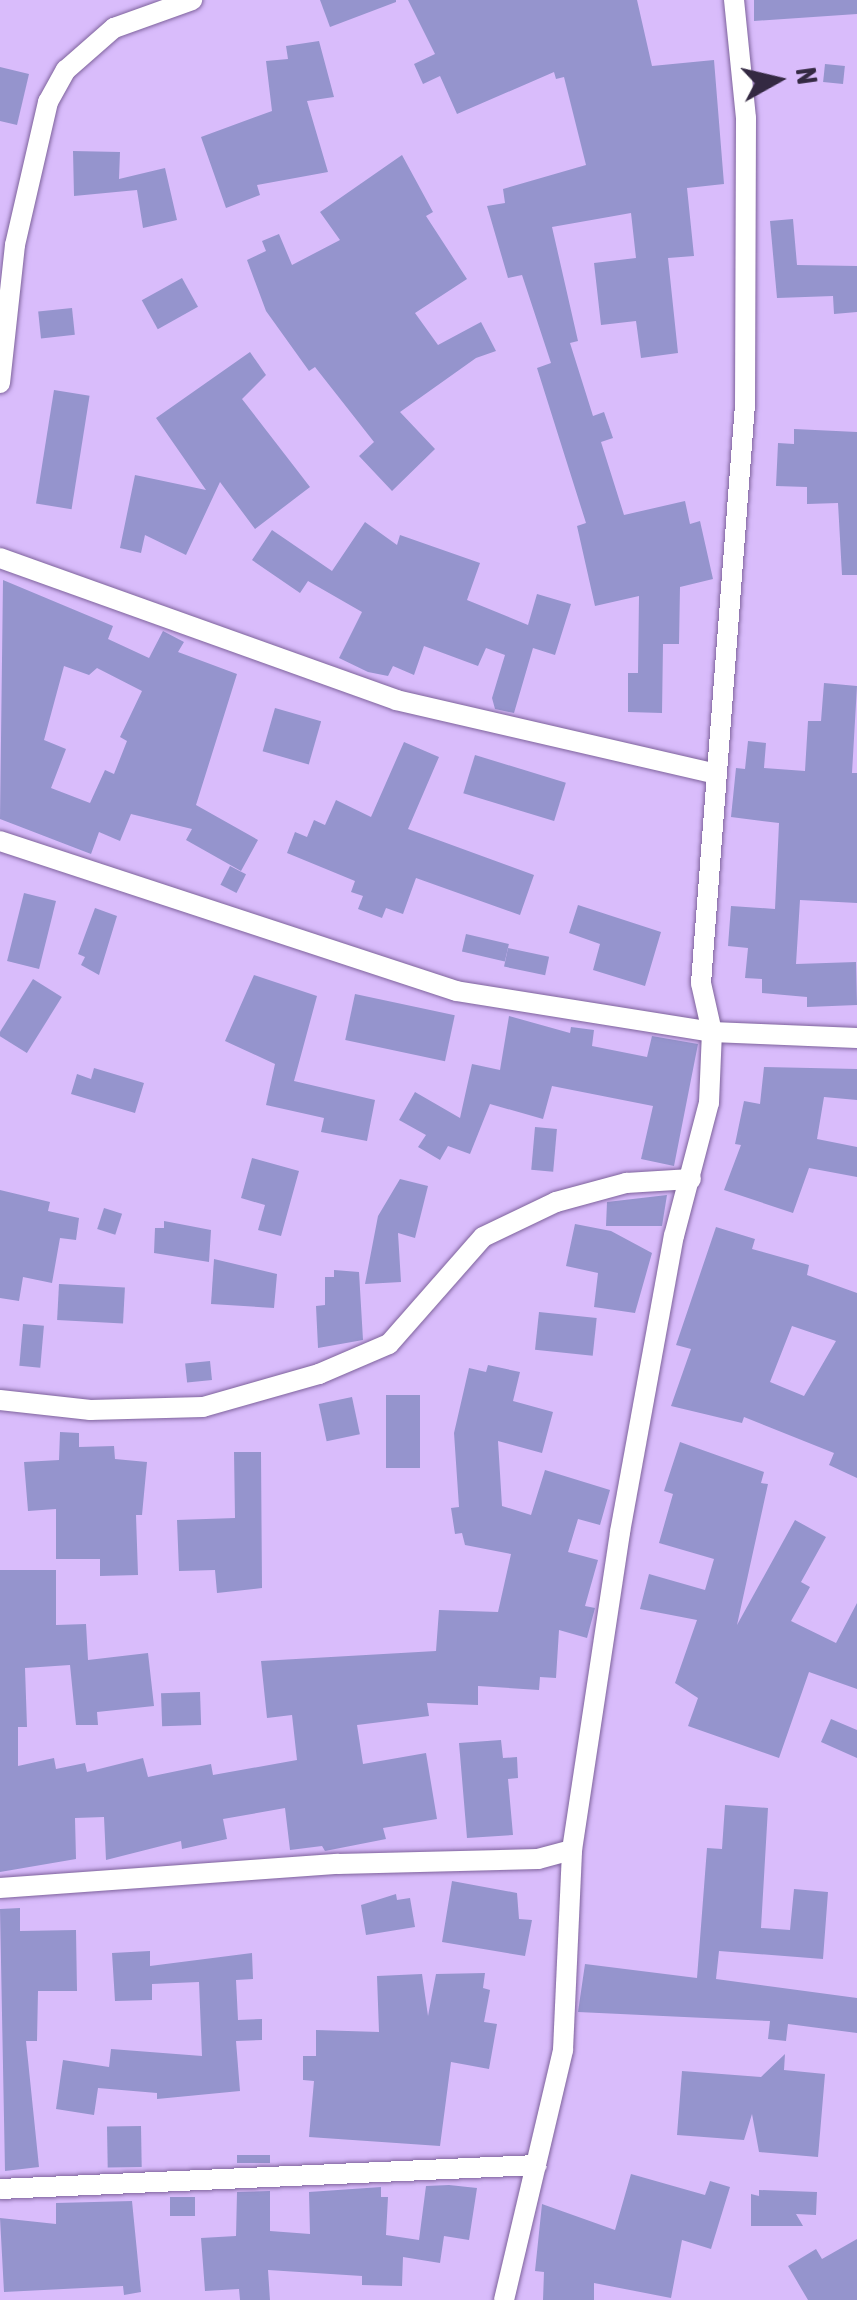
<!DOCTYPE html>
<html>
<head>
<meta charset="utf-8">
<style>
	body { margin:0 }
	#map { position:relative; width:857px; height:2300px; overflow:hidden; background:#d9bcfb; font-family:"Asap Condensed",sans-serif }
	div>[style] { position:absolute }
	.building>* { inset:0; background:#9594cd; transform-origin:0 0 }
	.roads { filter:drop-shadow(0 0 2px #7e639c) drop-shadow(0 0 2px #7e639c) }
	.minor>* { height:20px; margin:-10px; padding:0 10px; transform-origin:10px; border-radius:10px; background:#fff }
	span { translate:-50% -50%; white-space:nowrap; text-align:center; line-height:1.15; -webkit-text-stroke:8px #d9bcfb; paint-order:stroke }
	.north { position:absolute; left:727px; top:30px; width:100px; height:100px; -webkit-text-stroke:8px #d9bcfb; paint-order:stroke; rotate:82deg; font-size:28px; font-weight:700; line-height:40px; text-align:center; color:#342942 }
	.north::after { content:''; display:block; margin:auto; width:35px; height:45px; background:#342942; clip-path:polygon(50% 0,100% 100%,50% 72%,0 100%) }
</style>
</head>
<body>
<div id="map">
	<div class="building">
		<div style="clip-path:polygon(320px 0,396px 0,396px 2px,330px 27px)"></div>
		<div style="clip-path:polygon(408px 0,637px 0,652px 66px,714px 60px,724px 184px,687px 188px,694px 256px,668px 258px,678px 353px,641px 358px,636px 321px,601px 325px,594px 263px,636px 258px,631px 213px,552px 227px,578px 341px,570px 343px,593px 416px,604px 412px,613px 438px,601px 442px,624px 515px,685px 501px,690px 524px,700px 521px,713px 579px,680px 587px,679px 644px,663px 644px,662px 713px,628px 712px,628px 673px,638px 673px,639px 596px,595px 606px,577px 526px,586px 523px,537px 368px,551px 363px,522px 275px,508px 278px,487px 206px,505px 203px,503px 189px,586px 165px,564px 77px,556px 79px,554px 72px,457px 114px,440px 76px,423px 84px,414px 64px,435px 54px)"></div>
		<div style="clip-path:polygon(754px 0,857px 0,857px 14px,754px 21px)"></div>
		<div style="clip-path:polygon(319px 41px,334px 97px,307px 101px,328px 172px,257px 185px,260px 195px,226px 208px,201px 137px,272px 111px,266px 61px,288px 59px,286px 46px)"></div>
		<div style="left:825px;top:64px;width:20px;height:18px;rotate:6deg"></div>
		<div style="clip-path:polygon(0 67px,29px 74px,17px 125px,0 121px)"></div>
		<div style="clip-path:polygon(73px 151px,120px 152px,119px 179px,165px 168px,177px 220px,143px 228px,137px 190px,74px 196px)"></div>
		<div style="clip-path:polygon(402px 155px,433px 212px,426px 216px,467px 279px,415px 313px,438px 345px,481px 322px,496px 351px,476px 358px,400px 412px,435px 449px,392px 491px,359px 456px,374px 442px,315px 367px,309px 371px,266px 311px,247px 260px,266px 251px,262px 241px,279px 234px,292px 265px,340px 240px,320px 212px)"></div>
		<div style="clip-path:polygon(793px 219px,797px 265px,857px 266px,857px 312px,834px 314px,833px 296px,777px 298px,770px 221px)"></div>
		<div style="left:182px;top:278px;width:33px;height:46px;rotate:61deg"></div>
		<div style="left:72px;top:308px;width:27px;height:34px;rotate:84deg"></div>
		<div style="clip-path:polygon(250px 352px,266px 375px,242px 399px,310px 487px,255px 529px,220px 482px,186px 555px,145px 535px,141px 553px,120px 548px,135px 475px,206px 490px,156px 418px)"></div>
		<div style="left:54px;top:390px;width:36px;height:115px;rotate:9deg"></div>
		<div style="clip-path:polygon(794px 429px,857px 432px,857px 575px,842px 575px,838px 503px,807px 504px,807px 487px,776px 486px,778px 443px,794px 444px)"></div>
		<div style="clip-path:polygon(365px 522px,397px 545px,400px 535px,480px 563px,467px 600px,528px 625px,537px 594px,571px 604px,555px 655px,533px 648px,514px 713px,495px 709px,492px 698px,505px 655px,486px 648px,478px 666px,424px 646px,414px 675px,393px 666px,388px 676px,368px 672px,339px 658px,362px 612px,308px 581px,300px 593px,252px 560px,272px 530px,332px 571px)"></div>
		<div style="clip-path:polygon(evenodd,3px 580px,113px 626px,108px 639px,149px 658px,163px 631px,184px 642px,178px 652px,237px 674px,196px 805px,258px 840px,241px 871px,186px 840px,192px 829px,131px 814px,120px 841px,99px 832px,91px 854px,0 819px,3px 580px,64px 666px,89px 675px,97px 668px,142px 691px,120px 737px,127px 741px,114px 774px,105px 770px,90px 803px,51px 788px,66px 749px,44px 740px,64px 666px)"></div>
		<div style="clip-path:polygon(824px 683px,857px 686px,852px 773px,857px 773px,857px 903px,800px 900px,796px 964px,856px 962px,857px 1005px,807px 1007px,807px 997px,762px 993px,762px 979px,745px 978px,748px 948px,728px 946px,731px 906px,775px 909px,779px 823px,731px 817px,736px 768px,745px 769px,748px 741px,766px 743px,764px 768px,805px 771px,808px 721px,821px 721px)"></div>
		<div style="left:275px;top:708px;width:48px;height:45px;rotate:16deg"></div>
		<div style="clip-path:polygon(404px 742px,439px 757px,408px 829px,534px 875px,520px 915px,416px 878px,403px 914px,386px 908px,382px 918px,358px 909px,363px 896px,351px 892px,355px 881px,287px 853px,295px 832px,307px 837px,314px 820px,325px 825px,336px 800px,371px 817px)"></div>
		<div style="left:475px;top:755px;width:95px;height:40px;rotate:17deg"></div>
		<div style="left:230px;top:866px;width:18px;height:21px;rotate:27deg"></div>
		<div style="left:24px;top:893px;width:33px;height:70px;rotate:14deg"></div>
		<div style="clip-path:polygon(578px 905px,661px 932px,645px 986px,593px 970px,600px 944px,569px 933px)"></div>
		<div style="clip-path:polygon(95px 908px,117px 916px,99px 975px,81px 965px,85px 957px,78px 954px)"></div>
		<div style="left:466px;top:934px;width:44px;height:18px;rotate:13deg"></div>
		<div style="left:508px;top:948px;width:42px;height:19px;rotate:12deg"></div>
		<div style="clip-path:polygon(254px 975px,317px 996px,294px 1081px,375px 1100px,367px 1141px,321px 1132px,324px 1118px,266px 1105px,275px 1064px,225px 1041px)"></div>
		<div style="left:33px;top:979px;width:34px;height:66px;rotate:32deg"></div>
		<div style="left:355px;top:994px;width:102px;height:47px;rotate:12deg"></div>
		<div style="clip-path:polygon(509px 1016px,570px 1033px,571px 1027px,594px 1030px,592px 1046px,647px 1057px,652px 1036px,698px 1044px,674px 1166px,641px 1159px,653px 1106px,552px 1086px,543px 1119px,490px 1104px,470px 1154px,448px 1146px,440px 1160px,418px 1147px,426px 1135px,399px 1120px,415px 1092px,460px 1118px,472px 1064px,500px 1070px)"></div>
		<div style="clip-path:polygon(764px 1067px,857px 1069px,857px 1100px,824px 1097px,817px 1139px,857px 1147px,857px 1177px,809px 1168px,793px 1213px,724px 1190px,741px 1145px,735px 1144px,744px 1101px,760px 1104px)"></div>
		<div style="clip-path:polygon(94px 1068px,144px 1083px,135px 1113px,71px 1094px,77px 1074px,91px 1079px)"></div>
		<div style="left:535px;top:1127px;width:22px;height:43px;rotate:5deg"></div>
		<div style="clip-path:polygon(252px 1158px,299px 1171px,281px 1236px,258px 1230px,265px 1205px,241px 1198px)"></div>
		<div style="clip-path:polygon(400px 1179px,428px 1186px,415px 1238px,398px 1233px,401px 1282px,365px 1284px,378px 1216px)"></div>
		<div style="clip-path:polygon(0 1190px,50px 1202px,48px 1211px,79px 1218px,76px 1240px,60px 1238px,52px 1283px,23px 1277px,19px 1301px,0 1298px)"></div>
		<div style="clip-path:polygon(667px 1195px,662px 1226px,606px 1226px,607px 1202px)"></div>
		<div style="left:104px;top:1208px;width:19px;height:22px;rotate:18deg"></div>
		<div style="clip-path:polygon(164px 1221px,211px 1230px,209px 1262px,154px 1253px,155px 1228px,164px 1228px)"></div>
		<div style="clip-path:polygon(575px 1224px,611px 1231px,652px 1253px,635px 1313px,594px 1307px,598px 1273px,566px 1266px)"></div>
		<div style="clip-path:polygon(evenodd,716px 1227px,755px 1239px,752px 1249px,809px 1265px,807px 1275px,857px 1293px,857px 1478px,829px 1465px,834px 1453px,744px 1417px,742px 1423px,671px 1406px,691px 1349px,676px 1345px,716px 1227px,792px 1326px,836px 1341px,804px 1396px,770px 1382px,792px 1326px)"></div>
		<div style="clip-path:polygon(214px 1259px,277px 1274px,274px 1308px,211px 1304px)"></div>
		<div style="clip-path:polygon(334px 1270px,359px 1272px,363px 1340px,318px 1348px,316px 1306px,325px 1305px,325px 1277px,334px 1277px)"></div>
		<div style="left:59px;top:1284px;width:66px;height:36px;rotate:3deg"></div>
		<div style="left:539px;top:1312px;width:58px;height:38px;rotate:6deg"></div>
		<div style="left:23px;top:1324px;width:21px;height:42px;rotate:5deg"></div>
		<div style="left:210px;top:1361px;width:19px;height:25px;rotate:84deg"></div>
		<div style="clip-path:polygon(488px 1365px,520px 1372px,513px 1401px,553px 1412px,542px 1453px,498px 1441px,502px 1506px,531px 1515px,545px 1470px,610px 1490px,600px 1525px,578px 1519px,568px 1552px,598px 1560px,585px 1606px,595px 1608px,587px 1638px,559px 1630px,556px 1678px,540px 1677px,539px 1690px,478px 1686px,478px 1705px,427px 1703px,429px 1716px,357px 1725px,363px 1764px,426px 1753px,437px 1819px,383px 1828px,386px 1839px,325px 1851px,322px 1846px,290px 1850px,285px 1808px,223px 1819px,227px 1839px,182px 1849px,181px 1841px,106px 1860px,104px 1817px,75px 1818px,76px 1859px,0 1872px,0 1570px,56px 1570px,56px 1625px,86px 1624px,88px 1660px,148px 1653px,154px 1706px,97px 1712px,98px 1725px,76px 1725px,70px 1665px,25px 1668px,27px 1727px,18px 1727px,18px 1766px,54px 1758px,56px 1769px,85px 1763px,87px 1772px,143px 1758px,148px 1777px,211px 1764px,213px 1775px,297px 1760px,292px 1715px,267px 1718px,261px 1661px,436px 1651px,439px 1610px,498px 1612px,511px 1554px,465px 1545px,462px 1533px,455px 1534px,451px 1508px,459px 1507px,454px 1433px,469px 1368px,486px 1372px)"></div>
		<div style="left:386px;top:1395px;width:34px;height:73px"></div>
		<div style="left:352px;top:1397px;width:38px;height:34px;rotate:78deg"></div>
		<div style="clip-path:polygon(60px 1432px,79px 1433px,79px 1447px,114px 1446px,115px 1459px,147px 1462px,142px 1515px,136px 1515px,138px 1575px,100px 1576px,100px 1559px,56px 1559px,56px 1509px,28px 1511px,24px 1462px,59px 1460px)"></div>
		<div style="clip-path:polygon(680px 1442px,764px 1472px,761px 1483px,768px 1484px,737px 1625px,795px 1520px,826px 1537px,801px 1582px,810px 1587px,791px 1621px,836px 1643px,857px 1603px,857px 1689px,809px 1672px,779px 1758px,688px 1726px,698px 1698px,675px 1683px,697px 1620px,640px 1609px,649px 1574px,705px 1590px,714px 1559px,659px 1543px,673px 1494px,664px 1491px)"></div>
		<div style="clip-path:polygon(234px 1452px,261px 1452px,262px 1588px,217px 1593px,215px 1570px,179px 1571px,177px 1520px,235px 1518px)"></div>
		<div style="left:200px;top:1692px;width:33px;height:39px;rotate:88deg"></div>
		<div style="clip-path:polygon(831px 1719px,857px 1730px,857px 1758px,821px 1742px)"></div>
		<div style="clip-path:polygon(501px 1740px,503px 1758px,517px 1757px,518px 1778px,508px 1779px,513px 1835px,467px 1838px,459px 1743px)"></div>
		<div style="clip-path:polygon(725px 1805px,768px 1808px,761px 1928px,790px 1930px,794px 1889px,828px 1892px,823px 1959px,719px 1951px,716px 1979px,857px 1998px,857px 2033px,788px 2024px,786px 2041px,768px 2039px,770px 2021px,578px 2012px,585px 1964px,697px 1978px,707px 1848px,722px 1849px)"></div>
		<div style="clip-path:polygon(452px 1881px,517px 1893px,519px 1919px,532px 1920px,525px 1956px,442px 1942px)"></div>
		<div style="clip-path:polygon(396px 1894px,397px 1900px,410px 1898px,415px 1927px,366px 1935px,361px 1905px)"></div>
		<div style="clip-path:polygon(20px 1908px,20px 1931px,76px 1930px,77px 1991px,38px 1991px,37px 2041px,26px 2041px,39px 2167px,5px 2171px,0 1909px)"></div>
		<div style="clip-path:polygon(150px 1951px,150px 1966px,252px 1953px,253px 1979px,236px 1980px,238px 2020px,262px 2019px,262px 2040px,236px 2041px,240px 2091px,157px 2099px,157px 2093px,98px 2088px,94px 2115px,56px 2109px,63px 2060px,109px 2067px,111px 2049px,202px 2056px,199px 1982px,152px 1984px,152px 2000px,115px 2001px,112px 1953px)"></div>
		<div style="clip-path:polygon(485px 1973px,483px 1988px,490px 1990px,484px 2022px,497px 2024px,489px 2069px,451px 2062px,440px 2146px,309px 2137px,314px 2081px,303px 2080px,303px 2056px,316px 2056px,316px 2030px,379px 2032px,377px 1976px,422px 1974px,428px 2016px,436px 1974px)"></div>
		<div style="clip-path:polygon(785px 2054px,784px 2070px,825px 2074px,818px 2157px,759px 2152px,752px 2114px,744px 2140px,677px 2135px,682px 2071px,761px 2077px)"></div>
		<div style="left:141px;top:2126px;width:41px;height:34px;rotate:89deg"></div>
		<div style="left:270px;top:2155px;width:8px;height:33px;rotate:90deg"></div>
		<div style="clip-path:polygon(631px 2174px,705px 2195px,710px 2181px,730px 2187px,711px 2249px,682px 2240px,671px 2298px,594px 2283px,594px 2300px,543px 2300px,544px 2272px,535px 2271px,542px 2204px,615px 2230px)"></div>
		<div style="clip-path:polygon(449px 2185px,477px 2188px,469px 2240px,444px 2236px,440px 2263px,403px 2257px,402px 2286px,362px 2285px,362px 2276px,268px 2270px,270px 2300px,240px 2300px,239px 2289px,205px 2291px,201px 2238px,236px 2236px,237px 2192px,270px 2191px,270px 2231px,310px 2234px,309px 2192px,381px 2187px,381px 2197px,388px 2197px,386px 2235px,419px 2240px,426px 2186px)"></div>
		<div style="clip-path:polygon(759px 2190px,817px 2192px,816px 2215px,796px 2214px,803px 2226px,751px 2226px,751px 2194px,759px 2196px)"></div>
		<div style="left:195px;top:2197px;width:19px;height:25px;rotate:90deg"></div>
		<div style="clip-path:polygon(132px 2201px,141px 2292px,124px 2295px,123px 2286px,4px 2292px,0 2218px,56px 2224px,56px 2203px)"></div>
		<div style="clip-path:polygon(857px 2239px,857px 2300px,808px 2300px,788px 2266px,816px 2249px,822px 2259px)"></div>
	</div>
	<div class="roads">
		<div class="minor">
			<div style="left:0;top:383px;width:139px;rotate:-83.8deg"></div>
			<div style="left:15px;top:245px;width:147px;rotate:-77deg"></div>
			<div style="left:48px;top:102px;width:37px;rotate:-61deg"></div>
			<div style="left:66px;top:70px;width:64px;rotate:-41.2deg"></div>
			<div style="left:114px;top:28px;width:83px;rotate:-19.7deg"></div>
			<div style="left:0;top:558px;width:421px;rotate:19.7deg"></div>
			<div style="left:396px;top:700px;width:328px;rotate:13deg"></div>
			<div style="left:0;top:841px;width:480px;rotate:18.2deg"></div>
			<div style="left:456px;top:991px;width:259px;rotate:9.1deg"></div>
			<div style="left:712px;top:1032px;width:145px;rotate:2.4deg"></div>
			<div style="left:0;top:1400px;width:91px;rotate:6.3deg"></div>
			<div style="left:90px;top:1410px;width:113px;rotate:-1.5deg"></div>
			<div style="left:203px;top:1407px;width:121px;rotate:-15.9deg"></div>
			<div style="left:319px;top:1374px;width:76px;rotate:-23.2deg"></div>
			<div style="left:389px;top:1344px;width:142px;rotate:-48.7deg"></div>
			<div style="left:483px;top:1237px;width:81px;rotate:-25.6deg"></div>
			<div style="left:556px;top:1202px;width:73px;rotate:-15.2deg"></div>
			<div style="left:626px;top:1183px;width:65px;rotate:-3.5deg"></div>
			<div style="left:0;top:1888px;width:339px;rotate:-4.1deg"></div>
			<div style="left:338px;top:1864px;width:200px;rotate:-1.4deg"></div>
			<div style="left:538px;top:1859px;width:35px;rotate:-15deg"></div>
			<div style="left:0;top:2189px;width:537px;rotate:-2.56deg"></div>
			<div style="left:504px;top:2300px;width:257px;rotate:-76.7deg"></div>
			<div style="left:563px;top:2050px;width:200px;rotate:-87.4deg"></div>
			<div style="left:572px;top:1850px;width:322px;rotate:-81.4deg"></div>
			<div style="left:620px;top:1532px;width:301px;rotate:-79.7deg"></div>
			<div style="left:674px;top:1236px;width:138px;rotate:-75.3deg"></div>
			<div style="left:709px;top:1103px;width:71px;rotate:-87.6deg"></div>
			<div style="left:712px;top:1032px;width:50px;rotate:-102.7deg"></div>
			<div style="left:701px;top:983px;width:580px;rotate:-85.65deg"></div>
			<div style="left:745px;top:405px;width:287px;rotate:-89.8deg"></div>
			<div style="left:746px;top:118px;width:119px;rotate:-95.8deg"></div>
		</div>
	</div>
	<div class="north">N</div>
</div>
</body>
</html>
